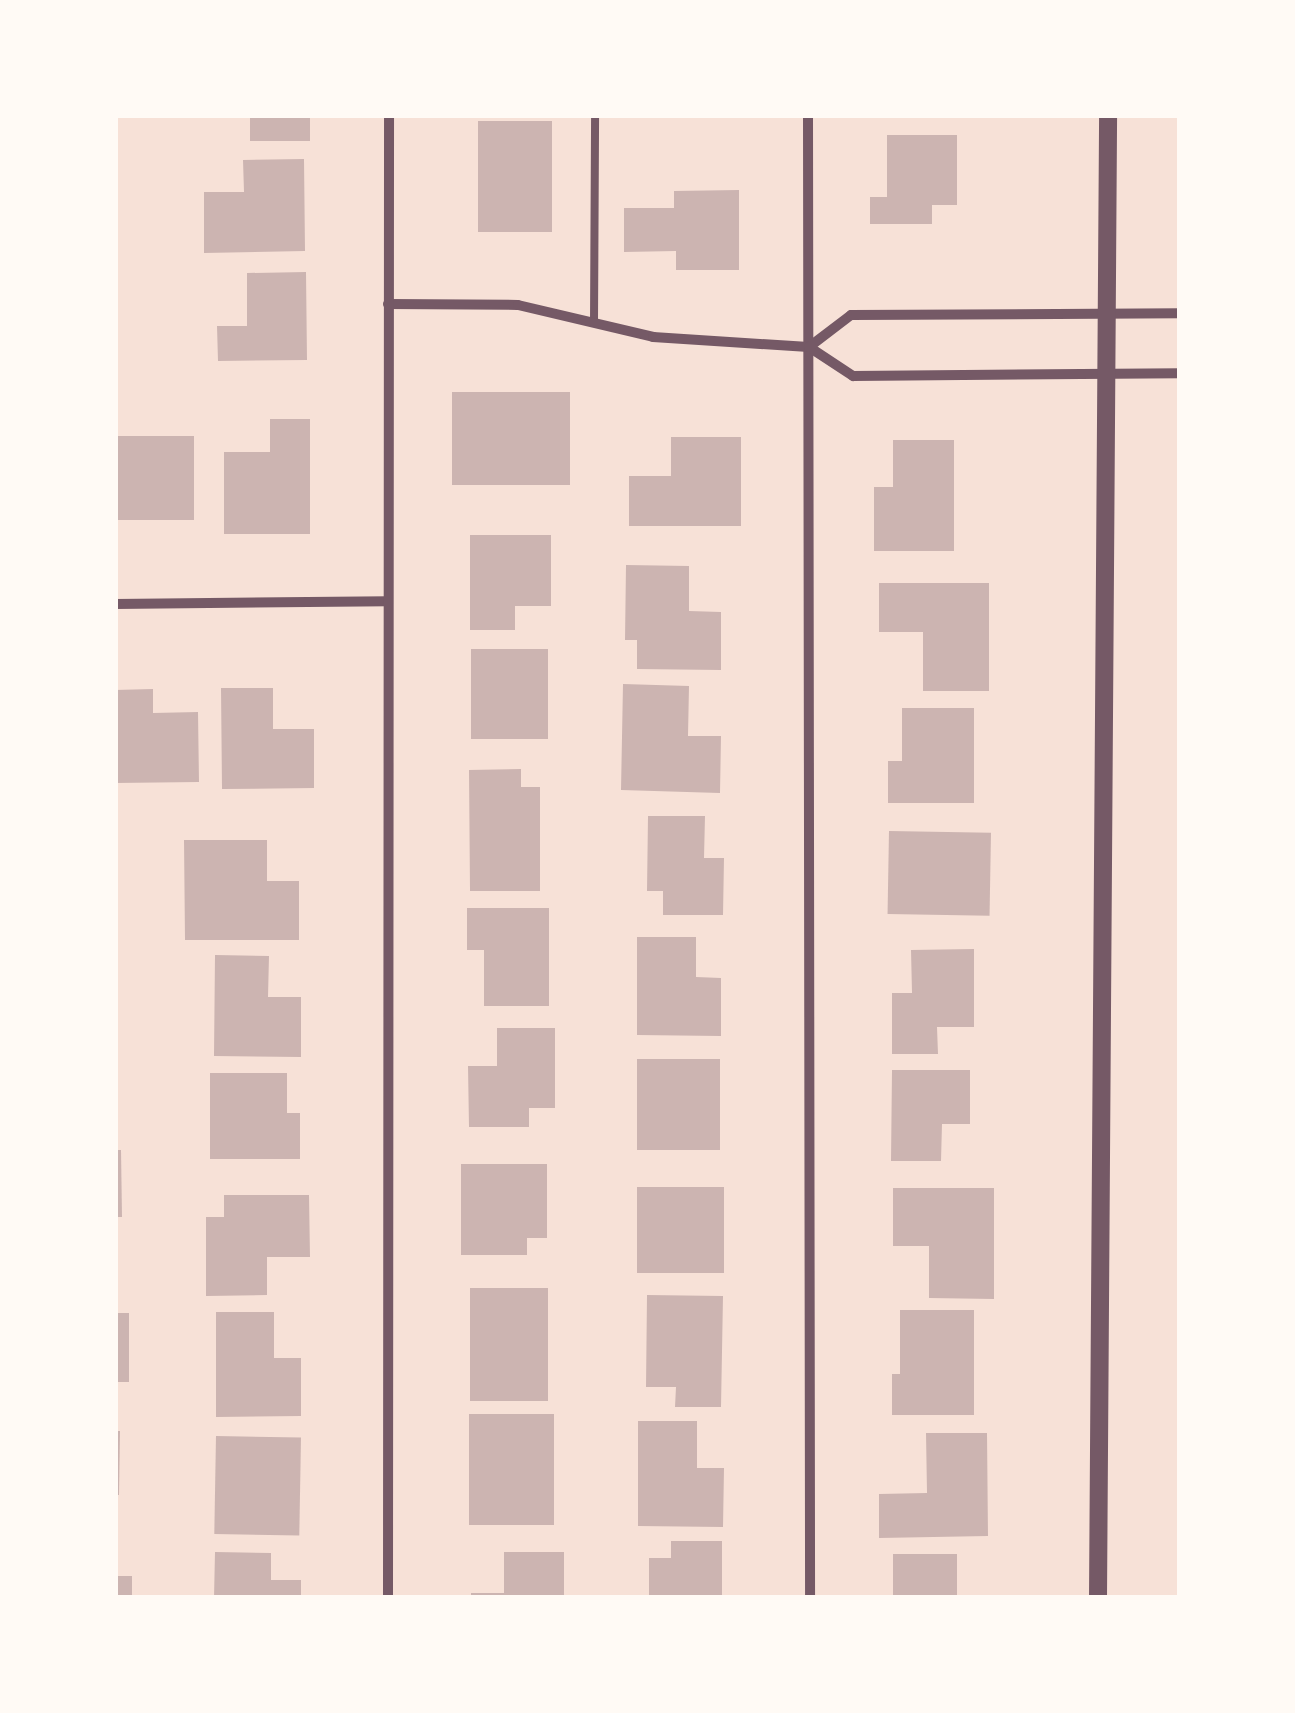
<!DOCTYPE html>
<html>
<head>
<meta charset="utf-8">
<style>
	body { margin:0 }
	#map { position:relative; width:1295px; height:1713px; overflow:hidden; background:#f7e1d7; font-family:"Golos Text",sans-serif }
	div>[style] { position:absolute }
	.building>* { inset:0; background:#ccb4b1; transform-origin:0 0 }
	.service>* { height:8px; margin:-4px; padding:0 4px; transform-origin:4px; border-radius:4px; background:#755966 }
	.minor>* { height:10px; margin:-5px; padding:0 5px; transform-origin:5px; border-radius:5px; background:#755966 }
	.tertiary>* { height:18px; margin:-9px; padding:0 9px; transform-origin:9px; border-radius:9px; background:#755966 }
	span { translate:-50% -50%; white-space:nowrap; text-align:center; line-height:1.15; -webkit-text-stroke:9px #fffaf5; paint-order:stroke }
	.frame { position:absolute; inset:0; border:118px solid #fffaf5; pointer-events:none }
</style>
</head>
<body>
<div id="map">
	<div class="building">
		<div style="left:250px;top:115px;width:60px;height:26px"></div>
		<div style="left:478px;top:121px;width:74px;height:111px"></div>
		<div style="clip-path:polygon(887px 135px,957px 135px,957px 205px,932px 205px,932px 224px,870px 224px,870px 197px,887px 197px)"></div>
		<div style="clip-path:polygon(304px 159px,305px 251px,204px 253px,204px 192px,244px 192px,243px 160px)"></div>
		<div style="clip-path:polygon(739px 190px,739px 270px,676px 270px,676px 251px,624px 252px,624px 208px,674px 208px,674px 191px)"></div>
		<div style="clip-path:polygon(306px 272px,307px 360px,218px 361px,217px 326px,247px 326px,247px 273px)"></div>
		<div style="left:452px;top:392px;width:118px;height:93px"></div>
		<div style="clip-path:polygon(270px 419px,310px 419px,310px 534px,224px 534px,224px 452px,270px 452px)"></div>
		<div style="left:115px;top:436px;width:79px;height:84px"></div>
		<div style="clip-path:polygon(671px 437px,741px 437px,741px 526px,629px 526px,629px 476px,671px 476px)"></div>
		<div style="clip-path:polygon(893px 440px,954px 440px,954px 551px,874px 551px,874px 487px,893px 487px)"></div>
		<div style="clip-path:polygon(470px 535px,551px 535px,551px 606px,515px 606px,515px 630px,470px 630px)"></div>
		<div style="clip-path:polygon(626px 565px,689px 566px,689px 611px,721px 612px,721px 670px,637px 669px,637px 640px,625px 640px)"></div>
		<div style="clip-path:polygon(879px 583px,989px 583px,989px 691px,923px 691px,923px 632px,879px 632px)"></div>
		<div style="left:471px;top:649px;width:77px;height:90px"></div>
		<div style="clip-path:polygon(623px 684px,689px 686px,688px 736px,721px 736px,720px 793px,621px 790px)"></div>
		<div style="clip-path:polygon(221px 688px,273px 688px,273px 729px,314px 729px,314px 788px,222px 789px)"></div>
		<div style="clip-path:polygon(153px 689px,153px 713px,198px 712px,199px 782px,115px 783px,115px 690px)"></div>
		<div style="clip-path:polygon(902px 708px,974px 708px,974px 803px,888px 803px,888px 761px,902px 761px)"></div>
		<div style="clip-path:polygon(521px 769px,521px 787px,540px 787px,540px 891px,470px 891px,469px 770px)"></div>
		<div style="clip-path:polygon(648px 816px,705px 816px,704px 858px,724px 858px,723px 915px,663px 915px,663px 891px,647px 891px)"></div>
		<div style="left:889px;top:831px;width:102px;height:83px;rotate:1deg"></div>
		<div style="clip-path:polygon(184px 840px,267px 840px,267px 881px,299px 881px,299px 940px,185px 940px)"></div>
		<div style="clip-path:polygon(467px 908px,549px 908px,549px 1006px,484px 1006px,484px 950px,467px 950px)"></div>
		<div style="clip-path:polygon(637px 937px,696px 937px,696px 977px,721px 978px,721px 1036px,637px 1035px)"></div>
		<div style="clip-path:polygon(974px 949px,974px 1027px,937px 1027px,938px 1054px,892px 1054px,892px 993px,912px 993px,911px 950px)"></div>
		<div style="clip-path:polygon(215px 955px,269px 956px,268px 997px,301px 997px,301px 1057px,214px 1056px)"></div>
		<div style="clip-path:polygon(497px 1028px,555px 1028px,555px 1108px,529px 1108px,529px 1127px,469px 1127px,468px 1066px,497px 1066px)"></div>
		<div style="left:637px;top:1059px;width:83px;height:91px"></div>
		<div style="clip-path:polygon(892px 1070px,970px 1070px,970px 1124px,942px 1124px,941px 1161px,891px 1161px)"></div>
		<div style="clip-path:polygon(210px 1073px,287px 1073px,287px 1113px,300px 1113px,300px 1159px,210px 1159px)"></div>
		<div style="clip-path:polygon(115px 1150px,121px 1150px,122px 1217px,115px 1217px)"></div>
		<div style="clip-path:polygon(461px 1164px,547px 1164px,547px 1238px,527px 1238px,527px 1255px,461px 1255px)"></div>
		<div style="left:637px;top:1187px;width:87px;height:86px"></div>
		<div style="clip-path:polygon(893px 1188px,994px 1188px,994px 1299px,929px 1298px,929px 1246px,893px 1246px)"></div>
		<div style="clip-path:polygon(224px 1195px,309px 1195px,310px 1257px,267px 1257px,267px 1295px,206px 1296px,206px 1217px,224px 1217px)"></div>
		<div style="left:470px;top:1288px;width:78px;height:113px"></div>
		<div style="clip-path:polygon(647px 1295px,723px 1296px,721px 1407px,675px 1407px,676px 1387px,646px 1387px)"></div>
		<div style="clip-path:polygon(900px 1310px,974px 1310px,974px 1415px,892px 1415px,892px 1374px,900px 1374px)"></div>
		<div style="clip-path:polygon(216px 1312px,274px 1312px,274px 1358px,301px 1358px,301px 1416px,216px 1417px)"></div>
		<div style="left:115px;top:1313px;width:14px;height:69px"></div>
		<div style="left:469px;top:1414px;width:85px;height:111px"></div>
		<div style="clip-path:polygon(638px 1421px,697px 1421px,697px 1468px,724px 1468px,723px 1527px,638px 1526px)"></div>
		<div style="clip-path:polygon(115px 1431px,120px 1431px,119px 1495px,115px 1495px)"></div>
		<div style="clip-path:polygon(926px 1433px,987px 1433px,988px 1536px,879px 1538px,879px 1494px,927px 1493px)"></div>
		<div style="left:216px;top:1436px;width:85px;height:98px;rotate:1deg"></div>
		<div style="clip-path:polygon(671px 1541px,722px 1541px,722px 1598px,649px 1598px,649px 1558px,671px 1558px)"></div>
		<div style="clip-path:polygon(215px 1552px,271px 1553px,271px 1580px,301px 1580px,301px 1598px,214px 1598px)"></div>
		<div style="clip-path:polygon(504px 1552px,564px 1552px,564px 1598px,471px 1598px,471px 1593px,504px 1593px)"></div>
		<div style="left:893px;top:1554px;width:64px;height:44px"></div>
		<div style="left:115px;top:1576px;width:17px;height:22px"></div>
	</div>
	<div class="service">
		<div style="left:594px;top:323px;width:208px;rotate:-89.7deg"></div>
	</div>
	<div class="minor">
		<div style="left:808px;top:115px;width:1483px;rotate:89.92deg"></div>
		<div style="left:388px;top:304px;width:130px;rotate:0.4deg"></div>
		<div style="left:518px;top:305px;width:139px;rotate:13.3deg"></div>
		<div style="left:653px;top:337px;width:156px;rotate:3.7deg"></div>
		<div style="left:809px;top:347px;width:53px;rotate:33.4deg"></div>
		<div style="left:853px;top:376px;width:327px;rotate:-0.5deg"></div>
		<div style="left:809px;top:347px;width:53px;rotate:-37.3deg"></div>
		<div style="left:851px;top:315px;width:329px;rotate:-0.3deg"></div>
		<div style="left:115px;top:604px;width:273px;rotate:-0.6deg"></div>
		<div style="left:388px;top:1598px;width:1483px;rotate:-89.96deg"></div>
	</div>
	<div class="tertiary">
		<div style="left:1098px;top:1598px;width:1483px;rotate:-89.61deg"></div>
	</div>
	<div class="frame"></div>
</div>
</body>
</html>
